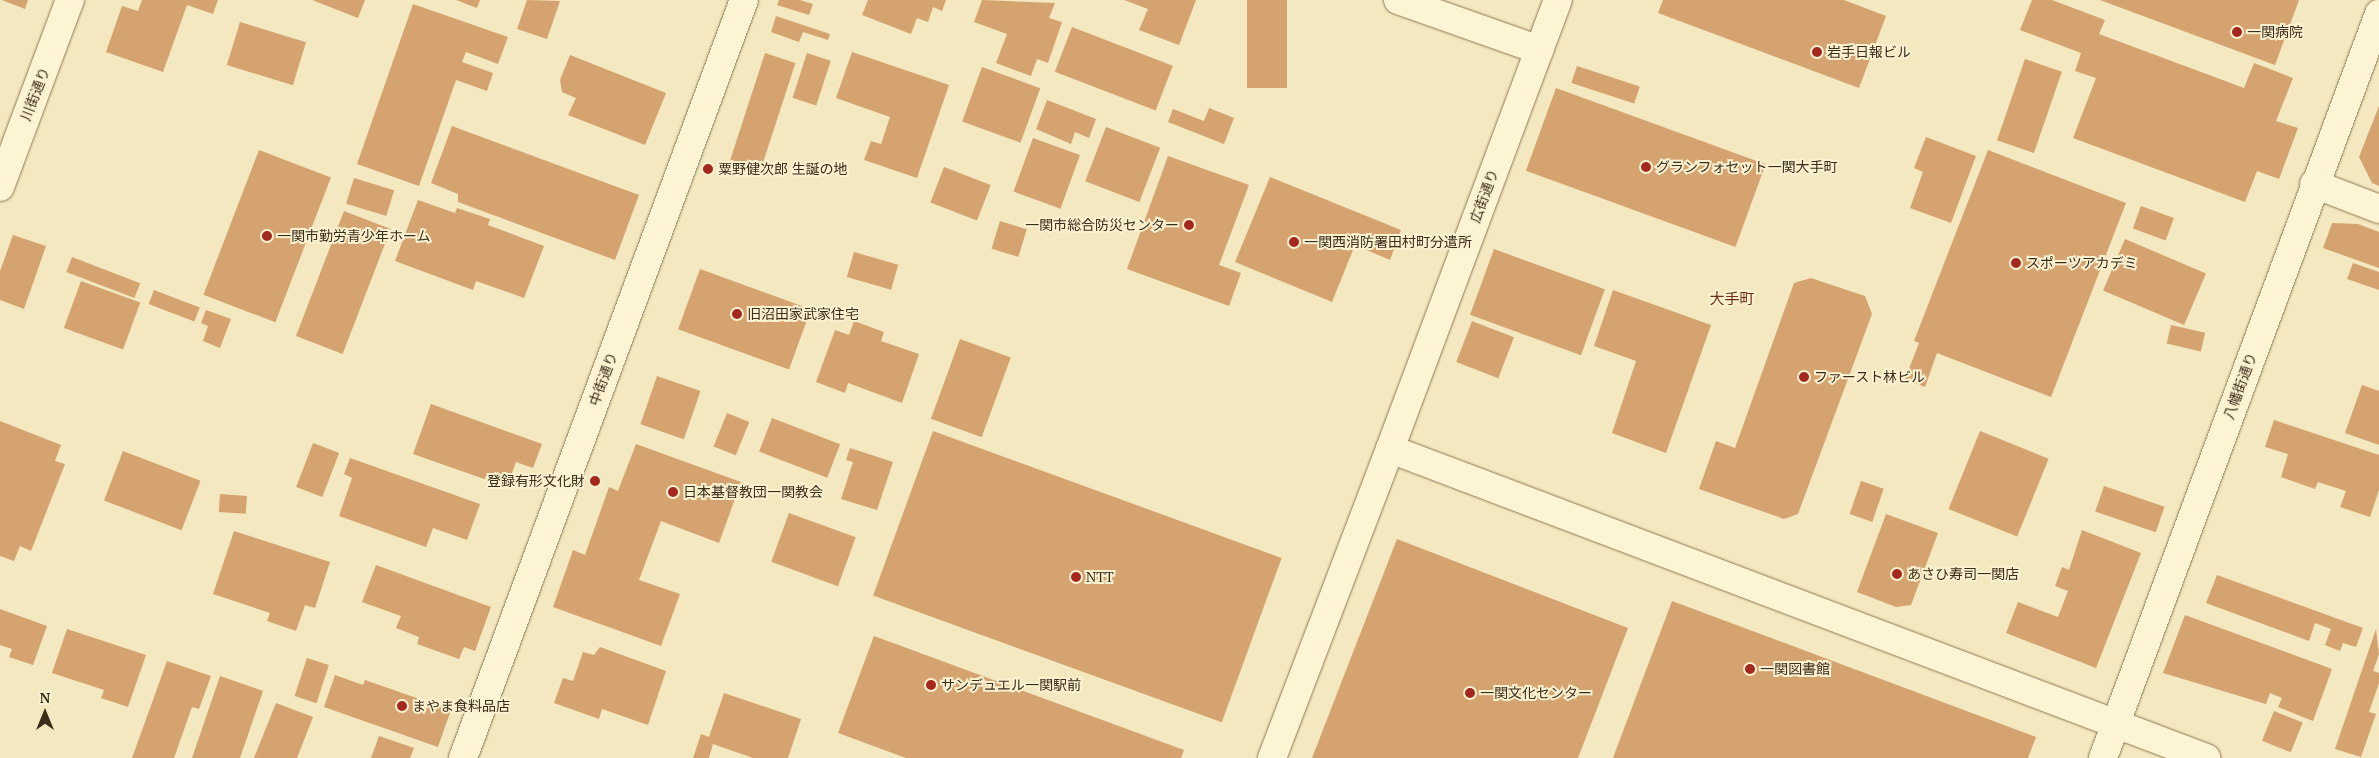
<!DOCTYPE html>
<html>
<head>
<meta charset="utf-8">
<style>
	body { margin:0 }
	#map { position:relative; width:2379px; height:758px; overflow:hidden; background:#f3e8bf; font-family:"PT Serif","Noto Sans JP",serif }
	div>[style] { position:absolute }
	.building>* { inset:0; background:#d5a370; transform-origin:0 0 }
	.roads { filter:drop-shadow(0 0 1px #8e7855) drop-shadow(0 0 1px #8e7855) }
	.street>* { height:28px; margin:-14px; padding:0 14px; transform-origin:14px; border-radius:14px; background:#fdf4d3 }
	.secondary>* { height:28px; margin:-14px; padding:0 14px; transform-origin:14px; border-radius:14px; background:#fdf4d3 }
	.dots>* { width:14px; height:14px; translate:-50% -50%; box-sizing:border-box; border:2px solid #f9f1cf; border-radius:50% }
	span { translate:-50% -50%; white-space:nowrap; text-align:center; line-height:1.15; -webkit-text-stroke:4px #f9f1cf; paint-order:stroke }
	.poi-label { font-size:14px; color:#3b2d1b }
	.left { translate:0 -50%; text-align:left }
	.right { translate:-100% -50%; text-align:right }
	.street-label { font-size:14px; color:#3b2d1b }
	.neighbourhood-label { font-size:15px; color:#6d2f15 }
	.north { position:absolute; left:20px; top:688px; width:50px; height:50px; -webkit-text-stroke:4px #f9f1cf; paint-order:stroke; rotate:0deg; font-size:14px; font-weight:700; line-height:20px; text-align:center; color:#3b2d1b }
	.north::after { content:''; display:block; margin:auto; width:18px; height:22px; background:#3b2d1b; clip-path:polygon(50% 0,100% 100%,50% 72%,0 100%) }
</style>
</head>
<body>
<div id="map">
	<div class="building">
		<div style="clip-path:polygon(2px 0,28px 0,25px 9px)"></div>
		<div style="clip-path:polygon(142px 0,218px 0,213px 14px,187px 5px,163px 72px,106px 52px,122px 6px,138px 11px)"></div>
		<div style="clip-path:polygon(312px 0,365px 0,358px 18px)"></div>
		<div style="clip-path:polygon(456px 0,480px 0,477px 8px)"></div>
		<div style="clip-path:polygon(527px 0,560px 1px,547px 39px,517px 29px)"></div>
		<div style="clip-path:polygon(779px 0,800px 0,813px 4px,809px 15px,777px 5px)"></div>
		<div style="clip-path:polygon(868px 0,946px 0,942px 11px,933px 7px,928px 22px,917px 18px,911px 34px,862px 15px)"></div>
		<div style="clip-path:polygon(982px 0,1055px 3px,1049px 18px,1062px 22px,1048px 63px,1037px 59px,1031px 76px,996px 63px,1007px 34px,974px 22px)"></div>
		<div style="clip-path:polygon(1124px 0,1196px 0,1179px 45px,1139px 30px,1148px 9px)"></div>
		<div style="left:1247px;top:0;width:40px;height:88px"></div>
		<div style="clip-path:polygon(1663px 0,1844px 0,1886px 16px,1859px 88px,1658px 13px)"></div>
		<div style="clip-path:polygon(2032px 0,2052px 0,2105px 20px,2099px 34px,2244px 88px,2254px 63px,2293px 78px,2276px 121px,2298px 128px,2279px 179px,2257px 171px,2245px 202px,2073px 138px,2096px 78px,2075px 71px,2081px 53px,2020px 30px)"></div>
		<div style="clip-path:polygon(2100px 0,2299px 0,2275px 65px)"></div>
		<div style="clip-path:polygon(413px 4px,508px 37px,498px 64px,466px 52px,462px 62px,493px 73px,487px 91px,456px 80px,419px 186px,357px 164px)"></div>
		<div style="clip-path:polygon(776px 16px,830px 34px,828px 40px,803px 32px,799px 42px,771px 32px)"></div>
		<div style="left:240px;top:22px;width:69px;height:45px;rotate:17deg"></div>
		<div style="left:1072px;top:27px;width:108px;height:48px;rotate:21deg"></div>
		<div style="clip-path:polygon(852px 52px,949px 85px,917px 178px,864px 160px,871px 141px,881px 144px,890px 117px,836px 98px)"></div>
		<div style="left:765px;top:53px;width:32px;height:112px;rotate:18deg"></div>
		<div style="left:807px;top:53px;width:25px;height:47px;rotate:18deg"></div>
		<div style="clip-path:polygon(570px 55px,666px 93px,645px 145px,568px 115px,576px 98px,562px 92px,560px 80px)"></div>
		<div style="left:2025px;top:59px;width:39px;height:86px;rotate:19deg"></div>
		<div style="left:1577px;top:66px;width:66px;height:18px;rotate:18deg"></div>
		<div style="left:982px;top:67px;width:62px;height:58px;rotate:20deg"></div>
		<div style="left:1556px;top:88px;width:223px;height:88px;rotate:20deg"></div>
		<div style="clip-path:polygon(1047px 100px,1096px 119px,1089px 138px,1075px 132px,1071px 144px,1036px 129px)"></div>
		<div style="clip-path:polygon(2379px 106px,2379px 186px,2372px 183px,2359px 157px)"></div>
		<div style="clip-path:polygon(1209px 108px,1234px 118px,1224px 144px,1168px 122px,1173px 109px,1204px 121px)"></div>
		<div style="clip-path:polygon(452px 126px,639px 195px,615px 260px,458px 202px,458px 194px,431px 183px)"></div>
		<div style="left:1106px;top:127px;width:58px;height:58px;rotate:21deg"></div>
		<div style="clip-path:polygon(1926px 137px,1976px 156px,1951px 223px,1910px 208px,1923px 172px,1914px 168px)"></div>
		<div style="left:1033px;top:138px;width:50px;height:57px;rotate:20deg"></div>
		<div style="left:259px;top:150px;width:77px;height:155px;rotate:21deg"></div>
		<div style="clip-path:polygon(1988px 150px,2126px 203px,2051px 397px,1937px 353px,1925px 387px,1905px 379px,1919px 343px,1914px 341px)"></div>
		<div style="clip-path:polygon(1168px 156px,1249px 185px,1219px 265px,1241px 273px,1229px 306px,1127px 269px)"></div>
		<div style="left:944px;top:167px;width:50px;height:38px;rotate:21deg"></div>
		<div style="clip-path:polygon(1270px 177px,1401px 230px,1390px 260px,1355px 245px,1332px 302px,1235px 262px)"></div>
		<div style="left:354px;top:178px;width:42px;height:27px;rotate:17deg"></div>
		<div style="clip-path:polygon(418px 200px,455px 213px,457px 208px,490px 219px,488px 225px,544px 246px,524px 298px,476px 281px,473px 290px,395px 261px)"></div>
		<div style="left:2141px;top:206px;width:35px;height:24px;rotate:20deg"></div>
		<div style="left:344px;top:211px;width:50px;height:134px;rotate:21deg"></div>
		<div style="left:1000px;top:221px;width:28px;height:29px;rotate:17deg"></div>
		<div style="clip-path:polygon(2332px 223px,2358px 224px,2379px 232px,2379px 268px,2323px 248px)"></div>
		<div style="clip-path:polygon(13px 235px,46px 246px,24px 309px,0 300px,0 271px)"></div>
		<div style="left:2125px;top:239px;width:88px;height:56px;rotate:23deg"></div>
		<div style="left:1494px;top:249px;width:118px;height:70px;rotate:20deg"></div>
		<div style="left:854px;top:252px;width:46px;height:26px;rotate:16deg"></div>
		<div style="left:72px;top:257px;width:73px;height:16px;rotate:21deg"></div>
		<div style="clip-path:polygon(2353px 263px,2379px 272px,2379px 290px,2347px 279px)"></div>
		<div style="left:700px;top:269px;width:118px;height:64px;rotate:20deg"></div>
		<div style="clip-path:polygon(1811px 278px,1865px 296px,1872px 314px,1798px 514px,1784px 519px,1699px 489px,1716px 441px,1735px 448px,1794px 283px)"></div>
		<div style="left:81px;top:281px;width:63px;height:50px;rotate:20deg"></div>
		<div style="left:154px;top:290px;width:49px;height:15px;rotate:21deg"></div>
		<div style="clip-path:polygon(1613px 290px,1711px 325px,1666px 453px,1612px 433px,1636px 361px,1594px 346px)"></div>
		<div style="clip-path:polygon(206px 310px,231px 319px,220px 348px,203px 341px,208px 326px,201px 323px)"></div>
		<div style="clip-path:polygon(854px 321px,884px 332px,881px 341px,919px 354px,902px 403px,848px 383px,845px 393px,816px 382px,835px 330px,849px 335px)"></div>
		<div style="left:1472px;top:321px;width:45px;height:44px;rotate:21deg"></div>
		<div style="left:2171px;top:325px;width:35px;height:19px;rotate:13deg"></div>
		<div style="left:960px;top:339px;width:54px;height:85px;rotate:20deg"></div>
		<div style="left:657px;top:376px;width:46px;height:51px;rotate:19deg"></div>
		<div style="clip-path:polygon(2362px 385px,2379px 391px,2379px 445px,2345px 433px)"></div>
		<div style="clip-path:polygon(431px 404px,542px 444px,533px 468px,516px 462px,507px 487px,413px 454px)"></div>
		<div style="left:727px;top:413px;width:24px;height:36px;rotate:22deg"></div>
		<div style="left:772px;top:418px;width:73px;height:36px;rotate:21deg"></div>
		<div style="clip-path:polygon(2274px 420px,2379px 455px,2379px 490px,2370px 517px,2340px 507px,2346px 491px,2318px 482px,2315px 489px,2281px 477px,2288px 454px,2265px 447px)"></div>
		<div style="clip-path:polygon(0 421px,61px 445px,55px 461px,65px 464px,31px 551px,20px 546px,14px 561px,0 556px)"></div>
		<div style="left:933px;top:431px;width:371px;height:175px;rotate:20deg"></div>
		<div style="left:1980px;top:431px;width:74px;height:84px;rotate:22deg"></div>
		<div style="left:313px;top:443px;width:28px;height:47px;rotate:21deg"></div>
		<div style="clip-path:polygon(636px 444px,741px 482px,719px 543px,661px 521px,639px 580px,680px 594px,661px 646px,553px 607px,573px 550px,585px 555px,609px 487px,618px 491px)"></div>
		<div style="clip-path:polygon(850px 448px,893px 462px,877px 510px,841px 499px,853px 462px,846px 460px)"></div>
		<div style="left:123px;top:451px;width:83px;height:53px;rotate:21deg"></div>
		<div style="clip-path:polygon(350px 458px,480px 504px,467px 540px,433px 528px,426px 547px,339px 516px,352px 478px,344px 474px)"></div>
		<div style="left:1861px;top:481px;width:24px;height:35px;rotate:19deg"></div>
		<div style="left:2104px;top:486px;width:64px;height:27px;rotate:19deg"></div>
		<div style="left:220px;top:494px;width:27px;height:18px;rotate:4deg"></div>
		<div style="left:789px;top:513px;width:71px;height:52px;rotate:20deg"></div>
		<div style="clip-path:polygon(1886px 514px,1938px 533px,1911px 605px,1896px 607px,1857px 592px)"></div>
		<div style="clip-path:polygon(2082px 530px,2141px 553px,2096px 668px,2006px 633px,2018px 602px,2058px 617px,2068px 591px,2055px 586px,2062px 567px,2069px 570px)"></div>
		<div style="clip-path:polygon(234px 531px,330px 562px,315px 608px,305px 605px,296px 631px,267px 621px,270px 613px,213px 594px)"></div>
		<div style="clip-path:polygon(1397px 539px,1628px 628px,1578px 758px,1312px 758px)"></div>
		<div style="clip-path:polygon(376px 565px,491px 607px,475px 651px,464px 647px,459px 659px,417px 644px,419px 637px,396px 628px,401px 616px,362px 602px)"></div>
		<div style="clip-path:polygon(2217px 575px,2363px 628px,2356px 647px,2343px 643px,2340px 651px,2325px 645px,2331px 629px,2315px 623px,2309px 641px,2206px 603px)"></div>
		<div style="clip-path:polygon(1672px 601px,2036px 737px,2028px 758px,1613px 758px)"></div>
		<div style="clip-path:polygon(0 609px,47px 626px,33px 665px,9px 657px,12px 649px,0 645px)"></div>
		<div style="clip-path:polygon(2185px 615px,2332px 669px,2313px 721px,2278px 707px,2282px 698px,2270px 693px,2266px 704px,2163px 673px)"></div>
		<div style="clip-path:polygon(67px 629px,146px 655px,128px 707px,101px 698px,104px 690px,52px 673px)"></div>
		<div style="clip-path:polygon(2376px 629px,2379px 654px,2373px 671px,2379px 673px,2379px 683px,2369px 712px,2376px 714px,2361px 757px,2335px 749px)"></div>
		<div style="clip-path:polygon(874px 636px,1184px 750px,1181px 758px,906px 758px,838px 733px)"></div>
		<div style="clip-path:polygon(600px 647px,666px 671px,648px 725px,602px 709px,599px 719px,554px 703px,563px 678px,573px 681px,583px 652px,594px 655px)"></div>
		<div style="left:307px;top:658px;width:23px;height:40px;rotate:18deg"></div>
		<div style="clip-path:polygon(167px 661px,211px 676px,199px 709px,192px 707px,174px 758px,132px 758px)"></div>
		<div style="clip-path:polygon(335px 675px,363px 685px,365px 680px,451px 710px,438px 747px,324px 707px)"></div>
		<div style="clip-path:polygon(220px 676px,263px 691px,240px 758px,192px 758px)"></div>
		<div style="clip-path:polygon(724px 693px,801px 719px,788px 758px,753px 758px,713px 744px,709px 758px,693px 758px,701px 734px,709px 737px)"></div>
		<div style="clip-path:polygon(276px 703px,313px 717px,297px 758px,254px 758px)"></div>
		<div style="left:2274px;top:711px;width:31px;height:32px;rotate:22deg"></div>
		<div style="clip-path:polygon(379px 736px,414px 748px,410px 758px,371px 758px)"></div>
	</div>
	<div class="roads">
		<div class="street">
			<div style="left:1398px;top:0;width:150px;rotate:19.5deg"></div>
			<div style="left:2314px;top:184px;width:70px;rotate:21deg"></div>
			<div style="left:1390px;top:449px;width:479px;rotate:-69.5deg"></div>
			<div style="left:463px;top:758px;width:808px;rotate:-69.66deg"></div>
		</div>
		<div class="secondary">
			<div style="left:0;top:187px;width:200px;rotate:-69.5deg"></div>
			<div style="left:1272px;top:758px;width:331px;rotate:-69.1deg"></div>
			<div style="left:1390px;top:449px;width:873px;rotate:20.74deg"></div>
			<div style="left:2103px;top:758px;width:794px;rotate:-69.65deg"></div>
		</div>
	</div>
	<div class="dots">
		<div style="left:2237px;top:32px;background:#a4281e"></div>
		<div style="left:1817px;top:52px;background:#a4281e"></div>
		<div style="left:1646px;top:167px;background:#a4281e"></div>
		<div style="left:708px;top:169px;background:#a4281e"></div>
		<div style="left:1189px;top:225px;background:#a4281e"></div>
		<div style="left:267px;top:236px;background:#a4281e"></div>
		<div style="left:1294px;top:242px;background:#a4281e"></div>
		<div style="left:2016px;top:263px;background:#a4281e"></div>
		<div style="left:737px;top:314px;background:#a4281e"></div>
		<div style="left:1804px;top:377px;background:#a4281e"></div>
		<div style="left:595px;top:481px;background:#a4281e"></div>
		<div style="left:673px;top:492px;background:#a4281e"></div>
		<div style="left:1897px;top:574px;background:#a4281e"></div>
		<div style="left:1076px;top:577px;background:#a4281e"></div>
		<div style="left:1750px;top:669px;background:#a4281e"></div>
		<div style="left:931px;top:685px;background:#a4281e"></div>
		<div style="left:1470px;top:693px;background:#a4281e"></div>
		<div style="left:402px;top:706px;background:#a4281e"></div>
	</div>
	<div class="poi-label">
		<span class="left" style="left:2247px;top:32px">一関病院</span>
		<span class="left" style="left:1827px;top:52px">岩手日報ビル</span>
		<span class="left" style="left:1656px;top:167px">グランフォセット一関大手町</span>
		<span class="left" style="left:718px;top:169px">粟野健次郎 生誕の地</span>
		<span class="right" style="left:1179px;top:225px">一関市総合防災センター</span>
		<span class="left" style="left:277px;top:236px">一関市勤労青少年ホーム</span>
		<span class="left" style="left:1304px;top:242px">一関西消防署田村町分遣所</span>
		<span class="left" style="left:2026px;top:263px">スポーツアカデミ</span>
		<span class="left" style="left:747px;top:314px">旧沼田家武家住宅</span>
		<span class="left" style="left:1814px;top:377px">ファースト林ビル</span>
		<span class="right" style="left:585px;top:481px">登録有形文化財</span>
		<span class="left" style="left:683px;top:492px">日本基督教団一関教会</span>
		<span class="left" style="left:1907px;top:574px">あさひ寿司一関店</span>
		<span class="left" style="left:1086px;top:577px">NTT</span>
		<span class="left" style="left:1760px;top:669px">一関図書館</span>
		<span class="left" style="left:941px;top:685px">サンデュエル一関駅前</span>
		<span class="left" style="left:1480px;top:693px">一関文化センター</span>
		<span class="left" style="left:412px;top:706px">まやま食料品店</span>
	</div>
	<div class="street-label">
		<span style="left:35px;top:94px;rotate:-69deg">川街通り</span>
		<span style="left:1484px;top:196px;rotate:-70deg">広街通り</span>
		<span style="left:603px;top:379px;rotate:-70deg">中街通り</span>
		<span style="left:2240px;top:386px;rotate:-70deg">八幡街通り</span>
	</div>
	<div class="neighbourhood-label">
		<span style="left:1732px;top:299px">大手町</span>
	</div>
	<div class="north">N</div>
</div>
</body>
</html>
